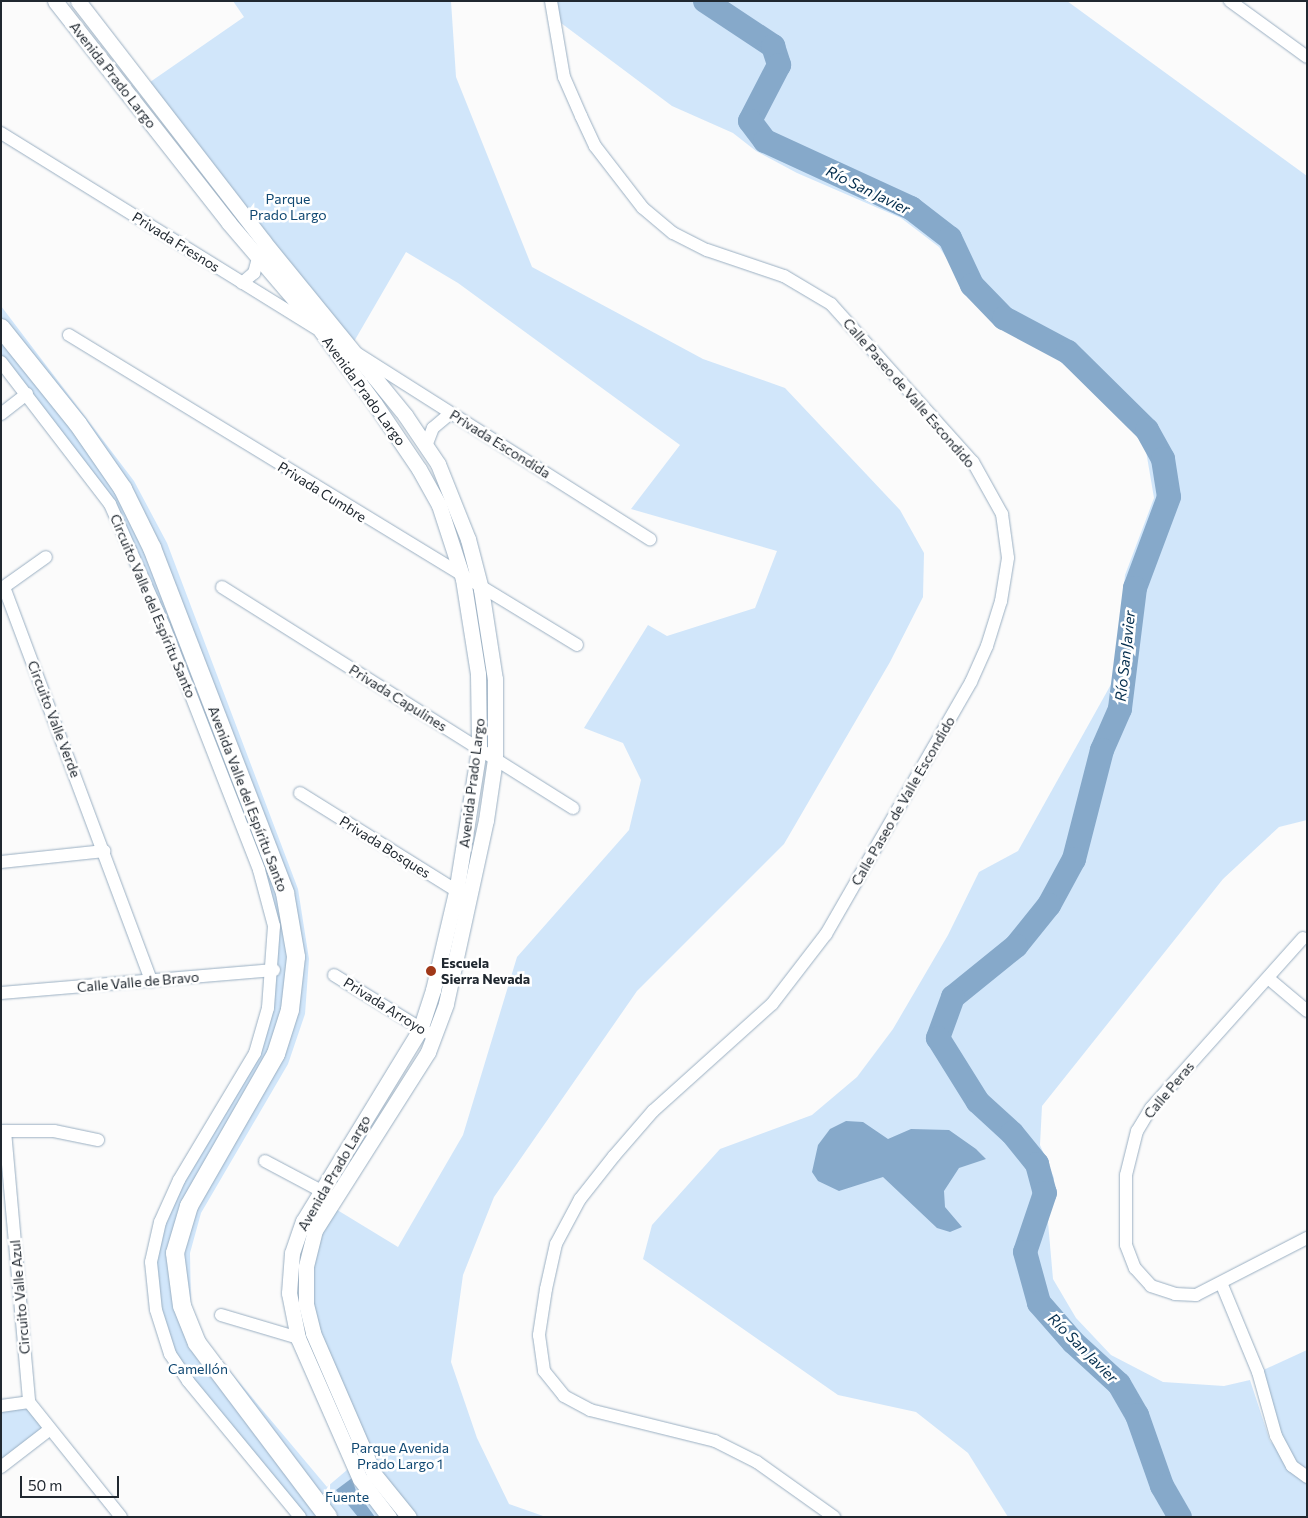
<!DOCTYPE html>
<html>
<head>
<meta charset="utf-8">
<style>
	body { margin:0 }
	#map { position:relative; width:1308px; height:1518px; overflow:hidden; background:#fbfbfb; font-family:Commissioner,sans-serif }
	div>[style] { position:absolute }
	.green>* { inset:0; background:#d1e6fa }
	.water>* { inset:0; background:#86a9ca }
	.river>* { height:24px; margin:-12px; padding:0 12px; transform-origin:12px; border-radius:12px; background:#86a9ca }
	.roads { filter:drop-shadow(0 0 1px #9aafc2) drop-shadow(0 0 1px #9aafc2) }
	.minor>* { height:12px; margin:-6px; padding:0 6px; transform-origin:6px; border-radius:6px; background:#fff }
	.tertiary>* { height:15px; margin:-7.5px; padding:0 7.5px; transform-origin:7.5px; border-radius:7.5px; background:#fff }
	.secondary>* { height:18px; margin:-9px; padding:0 9px; transform-origin:9px; border-radius:9px; background:#fff }
	.dots>* { width:14px; height:14px; translate:-50% -50%; box-sizing:border-box; border:2px solid #fff; border-radius:50% }
	span { translate:-50% -50%; white-space:nowrap; text-align:center; line-height:1.15; -webkit-text-stroke:5px #fff; paint-order:stroke }
	.street-label { font-size:14px; color:#202830 }
	.park-label { font-size:14px; color:#104872 }
	.poi-label { font-size:14px; color:#202830; font-weight:700 }
	.left { translate:0 -50%; text-align:left }
	.water-label { font-size:15px; color:#022c4c; font-style:italic }
	.frame { position:absolute; inset:0; border:2px solid #202830; pointer-events:none }
	.scale { position:absolute; left:20px; top:1476px; width:99px; height:22px; box-sizing:border-box; border:2px solid #202830; border-top:0; padding-left:6px; font-size:15px; line-height:18px; white-space:nowrap; color:#202830; -webkit-text-stroke:4px #fff; paint-order:stroke }
</style>
</head>
<body>
<div id="map">
	<div class="green">
		<div style="clip-path:polygon(233px 1px,451px 1px,456px 77px,532px 267px,703px 359px,785px 388px,900px 510px,924px 553px,923px 597px,890px 662px,784px 844px,637px 991px,494px 1197px,463px 1275px,451px 1362px,477px 1438px,509px 1504px,546px 1517px,409px 1517px,387px 1492px,313px 1333px,306px 1267px,334px 1208px,398px 1247px,463px 1135px,517px 957px,629px 830px,641px 780px,623px 743px,584px 728px,648px 625px,667px 636px,755px 608px,777px 551px,631px 509px,680px 445px,458px 283px,406px 252px,352px 345px,140px 89px,244px 17px)"></div>
		<div style="clip-path:polygon(551px 1px,1067px 1px,1307px 176px,1307px 820px,1279px 827px,1223px 879px,1042px 1106px,1040px 1145px,1054px 1178px,1048px 1222px,1053px 1279px,1076px 1318px,1111px 1355px,1163px 1382px,1224px 1386px,1250px 1380px,1270px 1441px,1307px 1480px,1307px 1517px,1008px 1517px,968px 1453px,916px 1412px,838px 1395px,643px 1259px,652px 1225px,720px 1149px,812px 1115px,857px 1077px,893px 1029px,948px 935px,979px 872px,1018px 851px,1114px 679px,1125px 575px,1154px 498px,1145px 445px,1099px 393px,1056px 358px,984px 313px,939px 247px,901px 218px,797px 173px,756px 151px,733px 133px,672px 106px,553px 17px)"></div>
		<div style="clip-path:polygon(1px 306px,134px 481px,167px 543px,298px 889px,309px 959px,305px 1014px,288px 1064px,201px 1213px,190px 1253px,191px 1305px,202px 1338px,327px 1487px,354px 1464px,388px 1517px,300px 1517px,170px 1354px,151px 1262px,160px 1222px,255px 1053px,274px 926px,259px 870px,110px 504px,1px 362px)"></div>
		<div style="clip-path:polygon(1307px 1350px,1307px 1476px,1293px 1465px,1259px 1372px)"></div>
		<div style="clip-path:polygon(28px 1403px,46px 1430px,1px 1469px,1px 1406px)"></div>
	</div>
	<div class="water">
		<div style="clip-path:polygon(846px 1121px,863px 1122px,888px 1139px,911px 1129px,949px 1130px,976px 1149px,986px 1159px,959px 1168px,944px 1191px,945px 1207px,962px 1227px,950px 1232px,937px 1228px,883px 1177px,839px 1191px,818px 1181px,812px 1172px,818px 1145px,830px 1129px)"></div>
		<div style="clip-path:polygon(352px 1478px,356px 1491px,375px 1517px,358px 1517px,336px 1490px)"></div>
	</div>
	<div class="river">
		<div style="left:705px;top:1px;width:82px;rotate:33.5deg"></div>
		<div style="left:773px;top:46px;width:20px;rotate:72deg"></div>
		<div style="left:779px;top:65px;width:63px;rotate:117.4deg"></div>
		<div style="left:750px;top:121px;width:25px;rotate:53deg"></div>
		<div style="left:765px;top:141px;width:161px;rotate:24.7deg"></div>
		<div style="left:911px;top:208px;width:49px;rotate:37.6deg"></div>
		<div style="left:950px;top:238px;width:52px;rotate:64.9deg"></div>
		<div style="left:972px;top:285px;width:46px;rotate:45.9deg"></div>
		<div style="left:1004px;top:318px;width:72px;rotate:28deg"></div>
		<div style="left:1068px;top:352px;width:111px;rotate:44.6deg"></div>
		<div style="left:1147px;top:430px;width:33px;rotate:61deg"></div>
		<div style="left:1163px;top:459px;width:38px;rotate:81deg"></div>
		<div style="left:1169px;top:497px;width:97px;rotate:110.5deg"></div>
		<div style="left:1135px;top:588px;width:122px;rotate:97.1deg"></div>
		<div style="left:1120px;top:709px;width:45px;rotate:113.7deg"></div>
		<div style="left:1102px;top:750px;width:113px;rotate:104.4deg"></div>
		<div style="left:1074px;top:859px;width:52px;rotate:118.5deg"></div>
		<div style="left:1049px;top:905px;width:53px;rotate:128.8deg"></div>
		<div style="left:1016px;top:946px;width:81px;rotate:141deg"></div>
		<div style="left:953px;top:997px;width:44px;rotate:110.1deg"></div>
		<div style="left:938px;top:1038px;width:75px;rotate:58deg"></div>
		<div style="left:978px;top:1102px;width:46px;rotate:42.4deg"></div>
		<div style="left:1012px;top:1133px;width:40px;rotate:51deg"></div>
		<div style="left:1037px;top:1164px;width:30px;rotate:75deg"></div>
		<div style="left:1045px;top:1193px;width:62px;rotate:108.7deg"></div>
		<div style="left:1025px;top:1252px;width:53px;rotate:74.6deg"></div>
		<div style="left:1039px;top:1303px;width:52px;rotate:48.9deg"></div>
		<div style="left:1073px;top:1342px;width:62px;rotate:42.4deg"></div>
		<div style="left:1119px;top:1384px;width:36px;rotate:60deg"></div>
		<div style="left:1137px;top:1415px;width:75px;rotate:70.6deg"></div>
		<div style="left:1162px;top:1486px;width:36px;rotate:60deg"></div>
	</div>
	<div class="roads">
		<div class="minor">
			<div style="left:551px;top:1px;width:77px;rotate:80.3deg"></div>
			<div style="left:564px;top:77px;width:43px;rotate:66.4deg"></div>
			<div style="left:581px;top:116px;width:33px;rotate:65deg"></div>
			<div style="left:595px;top:146px;width:78px;rotate:52.3deg"></div>
			<div style="left:643px;top:208px;width:39px;rotate:40deg"></div>
			<div style="left:673px;top:233px;width:38px;rotate:27deg"></div>
			<div style="left:707px;top:250px;width:81px;rotate:18.7deg"></div>
			<div style="left:784px;top:276px;width:55px;rotate:30.8deg"></div>
			<div style="left:831px;top:304px;width:212px;rotate:48.1deg"></div>
			<div style="left:973px;top:462px;width:60px;rotate:60.9deg"></div>
			<div style="left:1002px;top:514px;width:44px;rotate:82.2deg"></div>
			<div style="left:1008px;top:558px;width:44px;rotate:99.2deg"></div>
			<div style="left:1001px;top:601px;width:47px;rotate:107.3deg"></div>
			<div style="left:987px;top:646px;width:39px;rotate:114deg"></div>
			<div style="left:971px;top:682px;width:291px;rotate:119.9deg"></div>
			<div style="left:826px;top:934px;width:88px;rotate:127.6deg"></div>
			<div style="left:772px;top:1004px;width:160px;rotate:138deg"></div>
			<div style="left:653px;top:1111px;width:60px;rotate:130.9deg"></div>
			<div style="left:614px;top:1156px;width:55px;rotate:128.3deg"></div>
			<div style="left:580px;top:1199px;width:51px;rotate:118.1deg"></div>
			<div style="left:556px;top:1244px;width:46px;rotate:102.5deg"></div>
			<div style="left:546px;top:1289px;width:47px;rotate:98.7deg"></div>
			<div style="left:539px;top:1335px;width:36px;rotate:82deg"></div>
			<div style="left:544px;top:1371px;width:32px;rotate:51deg"></div>
			<div style="left:564px;top:1396px;width:30px;rotate:28deg"></div>
			<div style="left:590px;top:1410px;width:129px;rotate:13.9deg"></div>
			<div style="left:715px;top:1441px;width:47px;rotate:26.6deg"></div>
			<div style="left:757px;top:1462px;width:95px;rotate:35.5deg"></div>
			<div style="left:1230px;top:1px;width:95px;rotate:36deg"></div>
			<div style="left:1px;top:133px;width:370px;rotate:31.8deg"></div>
			<div style="left:242px;top:283px;width:16px;rotate:-40deg"></div>
			<div style="left:254px;top:273px;width:16px;rotate:-75deg"></div>
			<div style="left:69px;top:335px;width:595px;rotate:31.39deg"></div>
			<div style="left:358px;top:354px;width:346px;rotate:32.4deg"></div>
			<div style="left:1px;top:362px;width:179px;rotate:52.5deg"></div>
			<div style="left:110px;top:504px;width:133px;rotate:66.1deg"></div>
			<div style="left:164px;top:626px;width:262px;rotate:68.7deg"></div>
			<div style="left:259px;top:870px;width:58px;rotate:75deg"></div>
			<div style="left:274px;top:926px;width:82px;rotate:94.2deg"></div>
			<div style="left:268px;top:1008px;width:47px;rotate:106.1deg"></div>
			<div style="left:255px;top:1053px;width:148px;rotate:120.9deg"></div>
			<div style="left:179px;top:1180px;width:46px;rotate:114.3deg"></div>
			<div style="left:160px;top:1222px;width:41px;rotate:102.7deg"></div>
			<div style="left:151px;top:1262px;width:48px;rotate:84.1deg"></div>
			<div style="left:156px;top:1310px;width:46px;rotate:72.3deg"></div>
			<div style="left:170px;top:1354px;width:32px;rotate:56deg"></div>
			<div style="left:188px;top:1381px;width:176px;rotate:50.5deg"></div>
			<div style="left:1px;top:414px;width:33px;rotate:-38deg"></div>
			<div style="left:426px;top:446px;width:19px;rotate:-69deg"></div>
			<div style="left:433px;top:428px;width:23px;rotate:-40deg"></div>
			<div style="left:4px;top:587px;width:421px;rotate:69.5deg"></div>
			<div style="left:222px;top:587px;width:415px;rotate:32.2deg"></div>
			<div style="left:1px;top:589px;width:55px;rotate:-35.4deg"></div>
			<div style="left:300px;top:793px;width:192px;rotate:32deg"></div>
			<div style="left:1px;top:862px;width:104px;rotate:-6.1deg"></div>
			<div style="left:1303px;top:938px;width:228px;rotate:131.8deg"></div>
			<div style="left:1151px;top:1108px;width:27px;rotate:121deg"></div>
			<div style="left:1137px;top:1131px;width:45px;rotate:104deg"></div>
			<div style="left:1126px;top:1175px;width:70px;rotate:90deg"></div>
			<div style="left:1126px;top:1245px;width:25px;rotate:69deg"></div>
			<div style="left:1135px;top:1268px;width:24px;rotate:48deg"></div>
			<div style="left:1151px;top:1286px;width:25px;rotate:18deg"></div>
			<div style="left:1175px;top:1294px;width:21px;rotate:3deg"></div>
			<div style="left:1196px;top:1295px;width:125px;rotate:-27.2deg"></div>
			<div style="left:334px;top:975px;width:110px;rotate:31.7deg"></div>
			<div style="left:1268px;top:978px;width:51px;rotate:40.2deg"></div>
			<div style="left:1px;top:993px;width:274px;rotate:-4.8deg"></div>
			<div style="left:1px;top:1131px;width:53px"></div>
			<div style="left:54px;top:1131px;width:45px;rotate:11.6deg"></div>
			<div style="left:5px;top:1131px;width:272px;rotate:84.9deg"></div>
			<div style="left:29px;top:1402px;width:147px;rotate:51.3deg"></div>
			<div style="left:265px;top:1161px;width:72px;rotate:28deg"></div>
			<div style="left:1222px;top:1285px;width:94px;rotate:67.5deg"></div>
			<div style="left:1258px;top:1372px;width:66px;rotate:74.3deg"></div>
			<div style="left:1276px;top:1436px;width:34px;rotate:62deg"></div>
			<div style="left:1292px;top:1466px;width:19px;rotate:36deg"></div>
			<div style="left:221px;top:1315px;width:80px;rotate:16.6deg"></div>
			<div style="left:1px;top:1406px;width:28px;rotate:-8deg"></div>
			<div style="left:1px;top:1467px;width:61px;rotate:-37.6deg"></div>
		</div>
		<div class="tertiary">
			<div style="left:55px;top:1px;width:282px;rotate:51.9deg"></div>
			<div style="left:229px;top:223px;width:143px;rotate:49.5deg"></div>
			<div style="left:322px;top:332px;width:89px;rotate:53.6deg"></div>
			<div style="left:375px;top:404px;width:78px;rotate:55.9deg"></div>
			<div style="left:419px;top:469px;width:41px;rotate:60.9deg"></div>
			<div style="left:439px;top:505px;width:78px;rotate:72deg"></div>
			<div style="left:463px;top:579px;width:96px;rotate:81deg"></div>
			<div style="left:478px;top:674px;width:75px;rotate:89.2deg"></div>
			<div style="left:479px;top:749px;width:145px;rotate:99.1deg"></div>
			<div style="left:456px;top:892px;width:101px;rotate:103.2deg"></div>
			<div style="left:433px;top:990px;width:40px;rotate:108deg"></div>
			<div style="left:421px;top:1028px;width:226px;rotate:121.4deg"></div>
			<div style="left:303px;top:1221px;width:34px;rotate:109deg"></div>
			<div style="left:292px;top:1253px;width:40px;rotate:94.3deg"></div>
			<div style="left:289px;top:1293px;width:46px;rotate:78.7deg"></div>
			<div style="left:298px;top:1338px;width:154px;rotate:66.3deg"></div>
			<div style="left:360px;top:1479px;width:48px;rotate:52.7deg"></div>
			<div style="left:78px;top:1px;width:304px;rotate:52.3deg"></div>
			<div style="left:264px;top:242px;width:223px;rotate:50.8deg"></div>
			<div style="left:405px;top:415px;width:59px;rotate:56deg"></div>
			<div style="left:438px;top:464px;width:81px;rotate:68.2deg"></div>
			<div style="left:468px;top:539px;width:52px;rotate:75.4deg"></div>
			<div style="left:481px;top:589px;width:91px;rotate:81.2deg"></div>
			<div style="left:495px;top:679px;width:80px;rotate:90deg"></div>
			<div style="left:495px;top:759px;width:62px;rotate:98.4deg"></div>
			<div style="left:486px;top:820px;width:188px;rotate:102.3deg"></div>
			<div style="left:446px;top:1004px;width:51px;rotate:110.6deg"></div>
			<div style="left:428px;top:1052px;width:211px;rotate:122.4deg"></div>
			<div style="left:315px;top:1230px;width:38px;rotate:104deg"></div>
			<div style="left:306px;top:1267px;width:37px;rotate:90deg"></div>
			<div style="left:306px;top:1304px;width:30px;rotate:76deg"></div>
			<div style="left:313px;top:1333px;width:154px;rotate:66.6deg"></div>
			<div style="left:374px;top:1474px;width:55px;rotate:50.9deg"></div>
		</div>
		<div class="secondary">
			<div style="left:1px;top:328px;width:123px;rotate:51.3deg"></div>
			<div style="left:78px;top:424px;width:79px;rotate:55.3deg"></div>
			<div style="left:123px;top:489px;width:66px;rotate:63.8deg"></div>
			<div style="left:152px;top:548px;width:370px;rotate:68.9deg"></div>
			<div style="left:285px;top:893px;width:65px;rotate:80.2deg"></div>
			<div style="left:296px;top:957px;width:53px;rotate:96.5deg"></div>
			<div style="left:290px;top:1010px;width:46px;rotate:107.7deg"></div>
			<div style="left:276px;top:1054px;width:175px;rotate:119.8deg"></div>
			<div style="left:189px;top:1206px;width:49px;rotate:106.6deg"></div>
			<div style="left:175px;top:1253px;width:53px;rotate:82.5deg"></div>
			<div style="left:182px;top:1306px;width:40px;rotate:68deg"></div>
			<div style="left:197px;top:1343px;width:218px;rotate:53deg"></div>
		</div>
	</div>
	<div class="dots">
		<div style="left:431px;top:971px;background:#a03818"></div>
	</div>
	<div class="street-label">
		<span style="left:113px;top:75px;rotate:52deg">Avenida Prado Largo</span>
		<span style="left:176px;top:242px;rotate:32deg">Privada Fresnos</span>
		<span style="left:364px;top:391px;rotate:54deg">Avenida Prado Largo</span>
		<span style="left:909px;top:393px;rotate:49deg">Calle Paseo de Valle Escondido</span>
		<span style="left:500px;top:444px;rotate:32deg">Privada Escondida</span>
		<span style="left:322px;top:492px;rotate:32deg">Privada Cumbre</span>
		<span style="left:153px;top:606px;rotate:67deg">Circuito Valle del Espíritu Santo</span>
		<span style="left:398px;top:698px;rotate:32deg">Privada Capulines</span>
		<span style="left:54px;top:719px;rotate:69deg">Circuito Valle Verde</span>
		<span style="left:472px;top:783px;rotate:-83deg">Avenida Prado Largo</span>
		<span style="left:248px;top:799px;rotate:69deg">Avenida Valle del Espíritu Santo</span>
		<span style="left:903px;top:801px;rotate:-60deg">Calle Paseo de Valle Escondido</span>
		<span style="left:385px;top:847px;rotate:32deg">Privada Bosques</span>
		<span style="left:138px;top:982px;rotate:-5deg">Calle Valle de Bravo</span>
		<span style="left:385px;top:1006px;rotate:32deg">Privada Arroyo</span>
		<span style="left:1169px;top:1090px;rotate:-50deg">Calle Peras</span>
		<span style="left:334px;top:1173px;rotate:-60deg">Avenida Prado Largo</span>
		<span style="left:20px;top:1297px;rotate:-95deg">Circuito Valle Azul</span>
	</div>
	<div class="park-label">
		<span style="left:288px;top:207px">Parque<br>Prado Largo</span>
		<span style="left:198px;top:1369px">Camellón</span>
		<span style="left:400px;top:1456px">Parque Avenida<br>Prado Largo 1</span>
		<span style="left:347px;top:1497px">Fuente</span>
	</div>
	<div class="poi-label">
		<span class="left" style="left:441px;top:971px">Escuela<br>Sierra Nevada</span>
	</div>
	<div class="water-label">
		<span style="left:868px;top:190px;rotate:26deg">Río San Javier</span>
		<span style="left:1125px;top:656px;rotate:-84deg">Río San Javier</span>
		<span style="left:1083px;top:1348px;rotate:45deg">Río San Javier</span>
	</div>
	<div class="frame"></div>
	<div class="scale">50 m</div>
</div>
</body>
</html>
